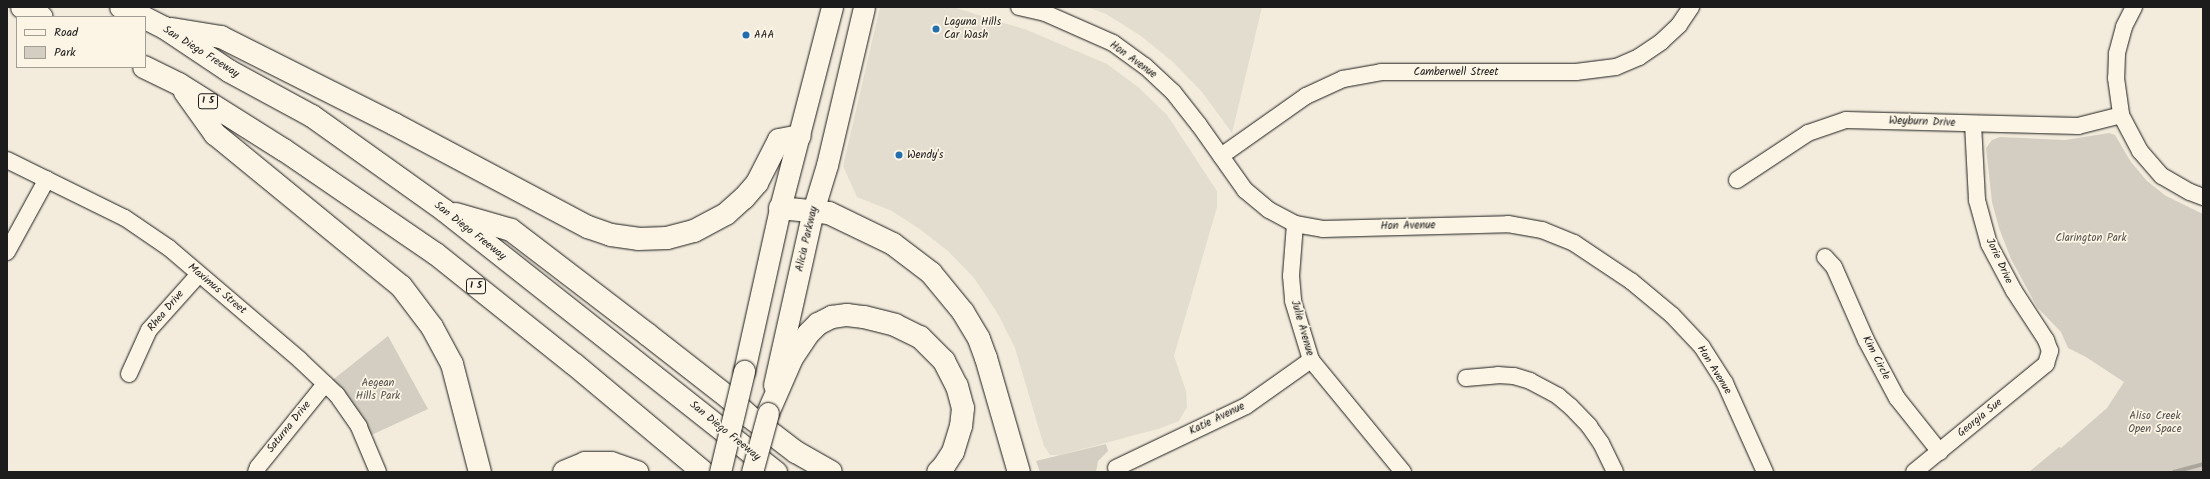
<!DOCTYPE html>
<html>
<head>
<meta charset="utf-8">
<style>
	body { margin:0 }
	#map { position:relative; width:2210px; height:479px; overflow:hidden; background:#f3ecdd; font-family:Kalam,sans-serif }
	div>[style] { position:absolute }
	.built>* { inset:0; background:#e3ddcf }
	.green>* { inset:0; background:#d3cec1 }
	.stream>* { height:3.5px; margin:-1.75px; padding:0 1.75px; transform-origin:1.75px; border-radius:1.75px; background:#aaa59b }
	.roads { filter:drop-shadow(0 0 1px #1c1c1c) drop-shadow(0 0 1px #1c1c1c) }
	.minor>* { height:16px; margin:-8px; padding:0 8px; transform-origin:8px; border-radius:8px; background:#fcf5e5 }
	.major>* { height:21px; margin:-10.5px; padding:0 10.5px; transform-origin:10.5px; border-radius:10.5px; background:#fcf5e5 }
	.highway>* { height:22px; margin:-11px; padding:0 11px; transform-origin:11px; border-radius:11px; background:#fcf5e5 }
	.bridges { filter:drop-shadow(0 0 1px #1c1c1c) drop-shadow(0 0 1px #1c1c1c) }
	.major-bridge>* { height:21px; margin:-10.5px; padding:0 10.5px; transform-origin:10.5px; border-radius:10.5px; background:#fcf5e5 }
	.dots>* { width:11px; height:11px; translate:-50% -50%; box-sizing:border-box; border:2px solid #fcf5e5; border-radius:50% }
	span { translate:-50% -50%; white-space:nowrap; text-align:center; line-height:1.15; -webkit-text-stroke:3.5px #fcf5e5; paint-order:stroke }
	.shield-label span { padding:1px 3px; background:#fcf5e5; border:1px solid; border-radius:3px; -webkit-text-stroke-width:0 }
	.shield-label { font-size:10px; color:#1c1c1c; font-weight:700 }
	.poi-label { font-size:11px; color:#1c1c1c }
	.left { translate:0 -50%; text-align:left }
	.street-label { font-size:11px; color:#1c1c1c }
	.park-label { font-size:11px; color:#53514e }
	.frame { position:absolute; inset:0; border:8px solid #1c1c1c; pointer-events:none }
	.legend { position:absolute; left:16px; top:16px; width:130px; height:52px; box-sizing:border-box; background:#fcf5e5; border:1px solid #a29e95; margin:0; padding:5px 7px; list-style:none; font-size:12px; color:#1c1c1c }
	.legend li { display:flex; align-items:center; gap:8px; height:20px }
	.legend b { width:20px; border:1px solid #a29e95 }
</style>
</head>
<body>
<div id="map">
	<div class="built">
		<div style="clip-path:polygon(880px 7px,953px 7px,1027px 30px,1107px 64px,1138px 87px,1167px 115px,1217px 191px,1217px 207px,1174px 356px,1186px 391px,1187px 407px,1179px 421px,1158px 429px,1060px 455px,1050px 455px,1044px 446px,1015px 348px,998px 314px,974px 278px,948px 251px,921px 230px,892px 211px,857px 197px,843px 166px)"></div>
		<div style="clip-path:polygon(1087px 7px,1262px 7px,1232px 133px,1202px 92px,1173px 62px,1141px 36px,1106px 14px)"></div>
	</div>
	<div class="green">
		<div style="clip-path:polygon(2109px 133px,2115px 135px,2131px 162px,2147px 181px,2166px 196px,2203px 214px,2203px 472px,2029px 472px,2059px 447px,2061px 448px,2107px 408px,2124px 382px,2086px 357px,2068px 348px,2061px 332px,2037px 307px,2011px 259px,1999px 228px,1992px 202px,1986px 148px,1992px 140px,2000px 137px,2065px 140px)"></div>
		<div style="clip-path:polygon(388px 336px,428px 409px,367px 437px,330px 382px)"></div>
		<div style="clip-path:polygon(1106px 444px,1108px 451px,1098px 461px,1096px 472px,1040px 472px,1036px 461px)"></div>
	</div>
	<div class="stream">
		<div style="left:2174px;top:472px;width:30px;rotate:-15deg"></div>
	</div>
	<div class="roads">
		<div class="minor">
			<div style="left:1019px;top:7px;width:27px;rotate:13deg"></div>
			<div style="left:1045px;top:13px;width:74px;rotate:23.8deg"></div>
			<div style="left:1113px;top:43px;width:39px;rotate:36deg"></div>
			<div style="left:1145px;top:66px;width:38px;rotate:43deg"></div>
			<div style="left:1173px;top:92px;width:42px;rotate:51.8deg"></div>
			<div style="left:1199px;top:125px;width:80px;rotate:54.7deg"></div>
			<div style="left:1245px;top:190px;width:31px;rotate:40deg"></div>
			<div style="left:1269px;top:210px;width:30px;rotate:28deg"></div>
			<div style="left:1295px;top:224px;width:28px;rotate:10deg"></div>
			<div style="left:1323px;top:229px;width:185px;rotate:-1.5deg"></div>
			<div style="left:1508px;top:224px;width:35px;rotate:10deg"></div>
			<div style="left:1542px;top:230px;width:35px;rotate:22deg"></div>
			<div style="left:1574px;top:243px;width:69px;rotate:33.7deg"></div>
			<div style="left:1631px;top:281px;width:53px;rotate:39.7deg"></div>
			<div style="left:1672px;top:315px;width:44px;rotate:46.8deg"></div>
			<div style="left:1702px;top:347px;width:43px;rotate:57.4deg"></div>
			<div style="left:1725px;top:383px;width:98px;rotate:65.8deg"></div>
			<div style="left:2134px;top:7px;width:22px;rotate:117deg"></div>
			<div style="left:2124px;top:27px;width:28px;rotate:105deg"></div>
			<div style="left:2117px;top:54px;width:24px;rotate:92deg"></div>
			<div style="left:2116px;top:78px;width:37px;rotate:82deg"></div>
			<div style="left:2121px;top:115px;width:41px;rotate:62.2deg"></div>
			<div style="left:2140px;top:151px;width:33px;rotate:49deg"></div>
			<div style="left:2162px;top:176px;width:32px;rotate:30deg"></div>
			<div style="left:2190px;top:192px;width:14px;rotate:21deg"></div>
			<div style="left:1221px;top:156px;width:104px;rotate:-35.2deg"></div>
			<div style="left:1306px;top:96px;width:41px;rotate:-24.7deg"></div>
			<div style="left:1343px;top:79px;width:39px;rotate:-10deg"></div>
			<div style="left:1381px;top:72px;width:195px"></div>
			<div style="left:1576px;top:72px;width:40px;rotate:-7.1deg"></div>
			<div style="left:1616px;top:67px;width:25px;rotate:-23deg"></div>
			<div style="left:1639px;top:57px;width:27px;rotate:-34deg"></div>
			<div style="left:1661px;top:42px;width:25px;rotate:-43deg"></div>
			<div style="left:1679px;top:25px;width:22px;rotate:-56deg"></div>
			<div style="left:7px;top:160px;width:131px;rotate:26.2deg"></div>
			<div style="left:125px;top:218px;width:53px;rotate:34.3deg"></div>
			<div style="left:169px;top:248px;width:172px;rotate:40.5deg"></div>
			<div style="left:300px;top:360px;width:51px;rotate:43.4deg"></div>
			<div style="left:337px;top:395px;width:39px;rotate:55deg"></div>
			<div style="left:359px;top:427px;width:49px;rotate:67.1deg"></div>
			<div style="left:1737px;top:180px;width:85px;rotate:-33.5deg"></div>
			<div style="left:1808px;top:133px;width:40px;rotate:-18.9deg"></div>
			<div style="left:1846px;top:120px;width:232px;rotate:1.5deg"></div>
			<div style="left:2078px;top:126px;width:44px;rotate:-14.3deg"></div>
			<div style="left:1295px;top:224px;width:52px;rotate:94.4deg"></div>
			<div style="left:1291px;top:276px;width:25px;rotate:85deg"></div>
			<div style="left:1293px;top:301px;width:62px;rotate:73deg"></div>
			<div style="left:1311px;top:360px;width:145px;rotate:50.6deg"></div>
			<div style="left:7px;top:252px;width:83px;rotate:-61.3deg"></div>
			<div style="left:1825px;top:257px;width:13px;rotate:48deg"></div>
			<div style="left:1834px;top:267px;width:80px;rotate:66.3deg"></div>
			<div style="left:1866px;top:340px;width:66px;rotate:61.9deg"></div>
			<div style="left:1897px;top:398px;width:69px;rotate:51.5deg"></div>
			<div style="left:129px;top:374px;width:48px;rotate:-65.6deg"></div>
			<div style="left:149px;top:330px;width:75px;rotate:-48.2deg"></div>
			<div style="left:1466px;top:378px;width:32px;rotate:-5deg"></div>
			<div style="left:1498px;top:375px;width:16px;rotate:4deg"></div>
			<div style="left:1514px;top:376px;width:17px;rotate:17deg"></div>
			<div style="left:1530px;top:381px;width:32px;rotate:28deg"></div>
			<div style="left:1558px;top:396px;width:16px;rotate:40deg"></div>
			<div style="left:1570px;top:406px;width:28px;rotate:46deg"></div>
			<div style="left:1589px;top:426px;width:21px;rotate:55deg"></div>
			<div style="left:1601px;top:443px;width:32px;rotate:64deg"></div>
			<div style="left:1116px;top:468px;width:144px;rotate:-25.5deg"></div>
			<div style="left:1246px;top:406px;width:80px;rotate:-35.3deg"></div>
			<div style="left:256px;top:472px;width:5px;rotate:-68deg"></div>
			<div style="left:258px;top:467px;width:107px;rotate:-51.1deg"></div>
			<div style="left:1914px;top:472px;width:171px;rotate:-39.3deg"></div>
			<div style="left:2046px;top:364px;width:14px;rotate:-73deg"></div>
			<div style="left:2050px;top:351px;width:12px;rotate:-110deg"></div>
			<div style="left:2046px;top:340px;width:59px;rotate:-123.1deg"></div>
			<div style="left:2014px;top:291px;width:53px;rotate:-118deg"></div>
			<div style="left:1989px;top:244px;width:46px;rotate:-105.3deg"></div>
			<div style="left:1977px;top:200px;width:76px;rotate:-93deg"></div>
		</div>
		<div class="major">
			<div style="left:744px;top:371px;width:167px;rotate:-77.5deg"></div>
			<div style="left:780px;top:208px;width:208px;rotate:-75.5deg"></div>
			<div style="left:774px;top:385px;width:178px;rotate:-77.4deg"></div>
			<div style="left:813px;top:211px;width:48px;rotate:-73.1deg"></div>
			<div style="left:827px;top:165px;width:162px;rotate:-76.8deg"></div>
		</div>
		<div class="highway">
			<div style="left:22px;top:7px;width:22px;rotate:27deg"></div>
			<div style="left:121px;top:7px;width:23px;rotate:25deg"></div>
			<div style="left:145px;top:18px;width:22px;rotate:27deg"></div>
			<div style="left:165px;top:28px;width:77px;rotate:33.9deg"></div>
			<div style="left:229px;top:71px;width:94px;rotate:28.5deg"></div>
			<div style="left:312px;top:116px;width:163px;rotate:35.5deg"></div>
			<div style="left:445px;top:211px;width:422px;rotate:38.3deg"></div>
			<div style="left:172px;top:29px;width:50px;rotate:9.3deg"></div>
			<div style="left:221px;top:37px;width:194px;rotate:26.7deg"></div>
			<div style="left:394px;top:124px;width:220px;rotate:28deg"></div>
			<div style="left:588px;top:227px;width:24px;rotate:19deg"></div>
			<div style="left:611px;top:235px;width:27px;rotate:8deg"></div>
			<div style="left:638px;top:239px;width:29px;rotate:-2deg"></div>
			<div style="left:667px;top:238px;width:28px;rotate:-15deg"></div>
			<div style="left:694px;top:231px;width:36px;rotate:-28deg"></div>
			<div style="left:726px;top:214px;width:24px;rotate:-42deg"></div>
			<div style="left:744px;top:198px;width:20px;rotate:-49deg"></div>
			<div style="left:757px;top:183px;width:48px;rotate:-62.9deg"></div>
			<div style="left:779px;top:140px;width:21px;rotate:-11deg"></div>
			<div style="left:144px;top:67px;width:39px;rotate:26deg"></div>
			<div style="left:179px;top:84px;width:124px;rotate:32.2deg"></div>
			<div style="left:284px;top:150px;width:184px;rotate:34.4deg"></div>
			<div style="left:436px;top:254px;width:176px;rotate:38.6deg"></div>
			<div style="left:574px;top:364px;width:168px;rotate:39.9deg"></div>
			<div style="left:185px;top:92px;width:52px;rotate:54.5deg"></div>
			<div style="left:215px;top:134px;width:240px;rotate:39.3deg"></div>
			<div style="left:401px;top:286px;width:51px;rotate:52.9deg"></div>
			<div style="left:432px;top:327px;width:42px;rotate:61.6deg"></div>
			<div style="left:452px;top:364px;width:112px;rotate:75.5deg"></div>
			<div style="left:780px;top:208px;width:49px;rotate:5.8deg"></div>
			<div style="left:829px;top:213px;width:71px;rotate:25.8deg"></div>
			<div style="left:893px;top:244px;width:48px;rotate:37.3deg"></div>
			<div style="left:931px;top:273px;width:50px;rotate:50.6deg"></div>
			<div style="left:963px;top:312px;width:31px;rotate:59deg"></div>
			<div style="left:979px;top:339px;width:20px;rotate:70deg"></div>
			<div style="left:986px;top:358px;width:119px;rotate:73.9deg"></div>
			<div style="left:456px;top:214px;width:57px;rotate:16.2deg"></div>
			<div style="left:511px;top:230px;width:171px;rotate:37.4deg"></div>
			<div style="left:647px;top:334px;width:104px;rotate:38deg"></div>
			<div style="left:729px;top:398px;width:28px;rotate:42deg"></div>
			<div style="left:750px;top:417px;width:58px;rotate:37.3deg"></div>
			<div style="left:796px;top:452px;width:40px;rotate:29.7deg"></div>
			<div style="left:768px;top:413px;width:60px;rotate:-66.4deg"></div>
			<div style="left:792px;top:358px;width:29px;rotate:-56deg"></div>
			<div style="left:808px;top:334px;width:14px;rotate:-45deg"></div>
			<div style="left:818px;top:324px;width:16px;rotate:-27deg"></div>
			<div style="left:832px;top:317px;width:15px;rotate:-8deg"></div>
			<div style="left:847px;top:315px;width:17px;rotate:7deg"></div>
			<div style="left:864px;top:317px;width:32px;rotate:14deg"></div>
			<div style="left:895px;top:325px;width:28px;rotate:26deg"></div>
			<div style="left:920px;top:337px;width:34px;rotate:45deg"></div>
			<div style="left:944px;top:361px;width:28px;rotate:63deg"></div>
			<div style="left:957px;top:386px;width:23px;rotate:75deg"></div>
			<div style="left:963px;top:408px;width:18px;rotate:96deg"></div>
			<div style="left:961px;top:426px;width:27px;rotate:107deg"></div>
			<div style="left:953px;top:452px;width:17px;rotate:123deg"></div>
			<div style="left:944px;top:466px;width:8px;rotate:135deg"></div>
			<div style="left:564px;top:472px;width:23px;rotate:-23deg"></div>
			<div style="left:585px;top:463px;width:26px"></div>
			<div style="left:611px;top:463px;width:28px;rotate:19deg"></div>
		</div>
	</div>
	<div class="bridges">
		<div class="major-bridge">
			<div style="left:720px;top:472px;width:104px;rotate:-76.6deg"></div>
			<div style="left:752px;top:472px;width:61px;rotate:-74.8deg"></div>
		</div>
	</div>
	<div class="dots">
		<div style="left:936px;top:29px;background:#1f6fb2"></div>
		<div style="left:746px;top:35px;background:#1f6fb2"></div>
		<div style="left:899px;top:155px;background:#1f6fb2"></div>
	</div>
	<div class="shield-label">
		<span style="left:208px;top:101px">I 5</span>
		<span style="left:476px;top:286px">I 5</span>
	</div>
	<div class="poi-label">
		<span class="left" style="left:944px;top:29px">Laguna Hills<br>Car Wash</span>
		<span class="left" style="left:754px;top:35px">AAA</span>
		<span class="left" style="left:907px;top:155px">Wendy's</span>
	</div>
	<div class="street-label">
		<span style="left:201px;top:52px;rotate:32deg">San Diego Freeway</span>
		<span style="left:1133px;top:60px;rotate:36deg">Hon Avenue</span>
		<span style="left:1456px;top:72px">Camberwell Street</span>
		<span style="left:1922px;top:122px;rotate:2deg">Weyburn Drive</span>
		<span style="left:1408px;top:226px;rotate:-1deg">Hon Avenue</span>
		<span style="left:470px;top:231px;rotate:38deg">San Diego Freeway</span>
		<span style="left:807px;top:239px;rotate:-77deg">Alicia Parkway</span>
		<span style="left:1999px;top:261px;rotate:65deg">Jorie Drive</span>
		<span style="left:217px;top:289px;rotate:40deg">Maximus Street</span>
		<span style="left:166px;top:311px;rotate:-50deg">Rhea Drive</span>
		<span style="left:1302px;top:328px;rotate:74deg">Julie Avenue</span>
		<span style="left:1876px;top:358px;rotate:63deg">Kim Circle</span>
		<span style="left:1714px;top:370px;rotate:58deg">Hon Avenue</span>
		<span style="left:1980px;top:418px;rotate:-39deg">Georgia Sue</span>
		<span style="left:1217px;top:419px;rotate:-26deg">Katie Avenue</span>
		<span style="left:289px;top:427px;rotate:-51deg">Saturna Drive</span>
		<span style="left:725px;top:431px;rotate:39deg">San Diego Freeway</span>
	</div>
	<div class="park-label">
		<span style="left:2091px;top:238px">Clarington Park</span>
		<span style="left:378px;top:390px">Aegean<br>Hills Park</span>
		<span style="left:2155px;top:423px">Aliso Creek<br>Open Space</span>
	</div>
	<div class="frame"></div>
	<ul class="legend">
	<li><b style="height:5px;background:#fcf5e5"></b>Road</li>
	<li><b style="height:11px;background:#d3cec1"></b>Park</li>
	</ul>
</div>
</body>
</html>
